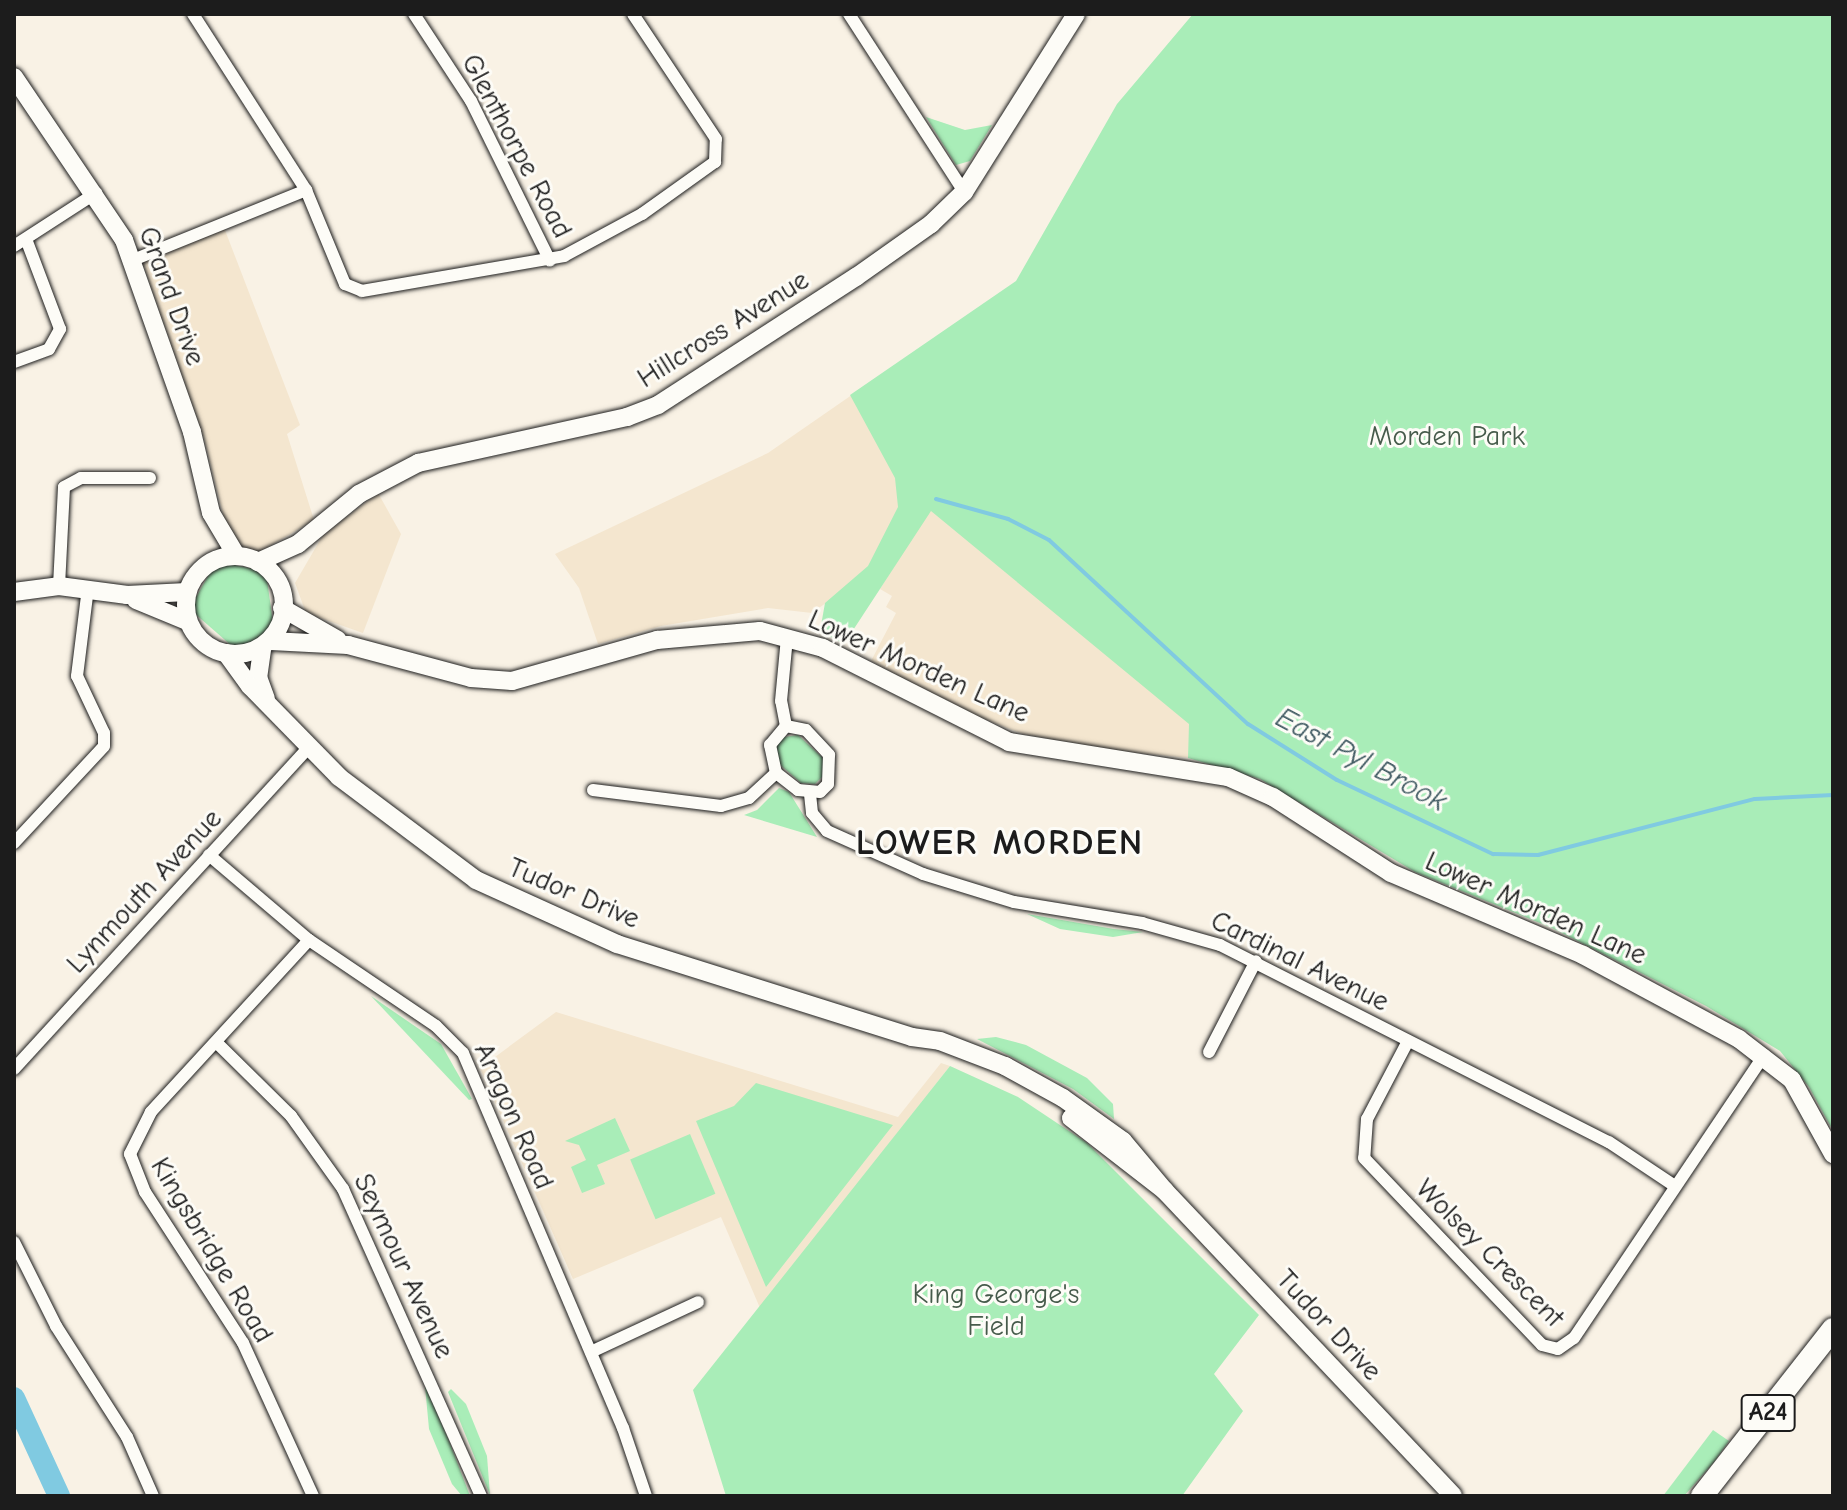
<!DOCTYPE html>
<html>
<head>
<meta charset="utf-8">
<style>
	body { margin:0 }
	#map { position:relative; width:1847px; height:1510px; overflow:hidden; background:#f9f2e5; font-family:"Comic Neue",sans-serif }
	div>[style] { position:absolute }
	.built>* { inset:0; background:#f4e6cf }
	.green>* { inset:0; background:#a9edb8; transform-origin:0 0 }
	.stream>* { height:4px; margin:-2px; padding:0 2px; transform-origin:2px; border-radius:2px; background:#80cae1 }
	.river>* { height:22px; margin:-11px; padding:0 11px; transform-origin:11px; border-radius:11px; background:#80cae1 }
	.roads { filter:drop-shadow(0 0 2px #1c1c1c) drop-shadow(0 0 2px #1c1c1c) }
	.street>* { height:12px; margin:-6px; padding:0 6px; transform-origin:6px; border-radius:6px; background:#fdfcf7 }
	.secondary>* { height:18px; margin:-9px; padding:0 9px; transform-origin:9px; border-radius:9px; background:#fdfcf7 }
	.secondary>.ring { margin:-9px; padding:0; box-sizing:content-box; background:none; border:18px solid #fdfcf7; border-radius:50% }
	.highway>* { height:22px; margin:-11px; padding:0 11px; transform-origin:11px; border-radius:11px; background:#fdfcf7 }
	span { translate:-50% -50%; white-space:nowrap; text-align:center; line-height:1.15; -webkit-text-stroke:6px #fdfcf7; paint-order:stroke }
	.shield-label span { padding:2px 6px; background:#fdfcf7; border:2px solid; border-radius:6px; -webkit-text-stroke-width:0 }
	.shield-label { font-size:26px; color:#1c1c1c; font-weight:700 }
	.street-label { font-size:28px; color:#1c1c1c }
	.park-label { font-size:28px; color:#465b4b }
	.water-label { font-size:30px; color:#3f5961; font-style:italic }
	.district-label { font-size:36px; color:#1c1c1c; font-weight:700; letter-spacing:2px }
	.frame { position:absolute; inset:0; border:16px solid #1c1c1c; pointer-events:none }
</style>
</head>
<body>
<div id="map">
	<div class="built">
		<div style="clip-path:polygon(223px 225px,300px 425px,287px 434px,314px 520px,258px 553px,241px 549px,229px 538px,204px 438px,141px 258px)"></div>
		<div style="clip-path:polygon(859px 390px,916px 487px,866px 574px,812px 613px,768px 608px,661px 626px,598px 644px,579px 588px,555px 554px,768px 453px)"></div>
		<div style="clip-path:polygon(378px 493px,401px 534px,363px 633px,306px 613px,295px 583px,323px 535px)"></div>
		<div style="clip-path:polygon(930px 509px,1191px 723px,1190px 758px,1116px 751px,1023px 734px,968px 713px,871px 661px,896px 613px,886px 607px,892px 596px,880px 589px)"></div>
		<div style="clip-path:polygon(556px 1012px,898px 1117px,941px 1063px,950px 1066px,760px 1308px,721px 1217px,573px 1279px,480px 1068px)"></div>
	</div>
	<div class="green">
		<div style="clip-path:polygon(1193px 14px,1833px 14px,1833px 1131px,1809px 1087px,1780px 1051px,1706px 1006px,1552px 928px,1415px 872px,1260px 779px,1188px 758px,1189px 724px,931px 511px,844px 644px,820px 631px,825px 603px,868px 566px,898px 507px,895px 478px,850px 395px,1016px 281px,1117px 104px)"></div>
		<div style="clip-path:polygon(926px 117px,965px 130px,992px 125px,970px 161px,956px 165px)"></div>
		<div style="clip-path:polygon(224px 563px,258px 570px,267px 580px,274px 629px,249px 648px,233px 647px,193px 612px,194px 601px,213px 567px)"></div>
		<div style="clip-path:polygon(798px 735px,825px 760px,824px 775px,815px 784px,801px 783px,778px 763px,776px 747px,784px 737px)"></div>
		<div style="clip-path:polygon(779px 788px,789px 792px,817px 837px,744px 815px,757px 810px)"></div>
		<div style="clip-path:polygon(1027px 914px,1114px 929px,1143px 932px,1113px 937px,1060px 929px)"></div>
		<div style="clip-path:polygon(371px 996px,441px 1044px,472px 1099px,469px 1100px)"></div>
		<div style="clip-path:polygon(996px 1037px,1026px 1045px,1087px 1078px,1113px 1104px,1114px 1119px,1073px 1089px,977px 1039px)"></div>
		<div style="clip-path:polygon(950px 1066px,1018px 1097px,1087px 1143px,1259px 1315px,1214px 1374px,1243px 1411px,1182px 1496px,726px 1496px,693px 1390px)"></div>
		<div style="clip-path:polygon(756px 1083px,893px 1125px,766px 1287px,696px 1121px,734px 1106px)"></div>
		<div style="clip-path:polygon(615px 1118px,630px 1151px,597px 1165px,605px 1184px,582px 1193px,571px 1167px,586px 1160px,579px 1145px,565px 1141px)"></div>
		<div style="left:690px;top:1134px;width:65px;height:65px;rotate:67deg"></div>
		<div style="clip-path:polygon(425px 1386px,449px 1441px,470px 1496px,462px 1496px,452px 1484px,429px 1429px)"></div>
		<div style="clip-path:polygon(451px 1389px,466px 1404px,487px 1456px,490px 1495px,448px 1392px)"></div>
		<div style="clip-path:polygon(1713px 1430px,1729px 1441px,1714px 1462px,1684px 1496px,1663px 1496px)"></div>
	</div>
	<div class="stream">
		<div style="left:936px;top:499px;width:75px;rotate:15.5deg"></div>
		<div style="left:1008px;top:519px;width:46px;rotate:27.1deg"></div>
		<div style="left:1049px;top:540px;width:271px;rotate:42.8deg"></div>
		<div style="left:1248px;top:724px;width:105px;rotate:32.2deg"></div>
		<div style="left:1337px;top:780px;width:173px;rotate:25.4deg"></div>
		<div style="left:1493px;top:854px;width:45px;rotate:1.3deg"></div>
		<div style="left:1538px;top:855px;width:224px;rotate:-14.5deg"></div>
		<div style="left:1755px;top:799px;width:78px;rotate:-2.9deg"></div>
	</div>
	<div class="river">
		<div style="left:14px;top:1398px;width:108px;rotate:65.3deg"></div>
	</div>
	<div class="roads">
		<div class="street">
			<div style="left:193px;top:14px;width:209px;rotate:57.3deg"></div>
			<div style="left:306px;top:190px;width:102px;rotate:67.5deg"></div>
			<div style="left:345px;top:284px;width:18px;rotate:22deg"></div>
			<div style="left:362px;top:291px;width:205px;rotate:-9.8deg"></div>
			<div style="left:564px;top:256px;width:89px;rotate:-28.3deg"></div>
			<div style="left:642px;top:214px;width:90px;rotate:-35.5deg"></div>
			<div style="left:715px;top:162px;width:23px;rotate:-88deg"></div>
			<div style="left:716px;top:139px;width:150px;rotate:-123.6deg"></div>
			<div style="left:414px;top:14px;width:104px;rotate:56.8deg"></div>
			<div style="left:471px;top:101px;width:178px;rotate:63.7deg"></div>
			<div style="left:849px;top:14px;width:212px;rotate:57.1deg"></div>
			<div style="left:14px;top:246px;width:98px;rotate:-32.9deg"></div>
			<div style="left:133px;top:260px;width:187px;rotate:-22deg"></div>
			<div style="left:14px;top:362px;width:37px;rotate:-20deg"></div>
			<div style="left:49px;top:349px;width:23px;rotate:-61deg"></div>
			<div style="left:60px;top:329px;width:96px;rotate:-110.7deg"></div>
			<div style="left:59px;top:586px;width:99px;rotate:-87.1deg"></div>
			<div style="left:64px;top:487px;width:19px;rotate:-28deg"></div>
			<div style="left:81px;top:478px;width:69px"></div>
			<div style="left:786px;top:726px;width:20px;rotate:11deg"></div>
			<div style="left:806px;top:730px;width:34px;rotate:47deg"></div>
			<div style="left:829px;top:755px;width:29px;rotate:92deg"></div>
			<div style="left:828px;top:784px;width:11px;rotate:135deg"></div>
			<div style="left:820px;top:792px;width:22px;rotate:-175deg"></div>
			<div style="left:798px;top:790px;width:28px;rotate:-142deg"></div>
			<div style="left:776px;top:773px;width:29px;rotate:-102deg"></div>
			<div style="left:770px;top:745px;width:25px;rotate:-50deg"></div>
			<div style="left:786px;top:726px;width:25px;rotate:-101deg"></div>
			<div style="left:781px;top:701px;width:64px;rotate:-84.6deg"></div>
			<div style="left:593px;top:790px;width:129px;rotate:7.1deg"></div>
			<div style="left:721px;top:806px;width:29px;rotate:-16deg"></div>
			<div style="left:749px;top:798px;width:37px;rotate:-43deg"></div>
			<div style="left:810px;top:794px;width:19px;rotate:84deg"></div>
			<div style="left:812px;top:813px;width:23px;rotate:50deg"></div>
			<div style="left:827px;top:831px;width:105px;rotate:24.1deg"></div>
			<div style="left:923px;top:874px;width:95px;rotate:17.1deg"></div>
			<div style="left:1014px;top:902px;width:130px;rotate:9.3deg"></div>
			<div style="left:1142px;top:923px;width:81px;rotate:15.8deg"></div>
			<div style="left:1220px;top:945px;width:436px;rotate:26.9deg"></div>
			<div style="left:1609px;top:1142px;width:79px;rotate:33.7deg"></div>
			<div style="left:14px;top:843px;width:132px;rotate:-47.1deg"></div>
			<div style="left:104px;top:746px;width:13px;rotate:-90deg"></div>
			<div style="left:104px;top:733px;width:63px;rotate:-115.3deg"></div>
			<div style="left:77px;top:676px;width:89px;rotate:-82.9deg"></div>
			<div style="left:209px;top:855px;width:131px;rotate:40.4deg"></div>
			<div style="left:309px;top:940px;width:153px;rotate:34.1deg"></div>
			<div style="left:436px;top:1026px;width:38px;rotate:45deg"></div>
			<div style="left:463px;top:1053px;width:408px;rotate:66.9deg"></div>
			<div style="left:623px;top:1428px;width:72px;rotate:71.3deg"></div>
			<div style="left:309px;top:940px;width:234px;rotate:132.6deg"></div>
			<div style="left:151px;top:1112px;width:47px;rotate:116.6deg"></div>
			<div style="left:130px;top:1154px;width:41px;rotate:68.5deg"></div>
			<div style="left:145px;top:1192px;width:180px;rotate:57deg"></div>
			<div style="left:243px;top:1343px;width:168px;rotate:65.4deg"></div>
			<div style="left:1408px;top:1041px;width:88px;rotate:117.7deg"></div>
			<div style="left:1367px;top:1119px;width:39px;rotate:94deg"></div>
			<div style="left:1364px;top:1158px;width:258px;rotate:46.4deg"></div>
			<div style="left:1542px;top:1345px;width:16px;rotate:14deg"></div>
			<div style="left:1558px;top:1349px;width:19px;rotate:-35deg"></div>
			<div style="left:1574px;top:1338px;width:341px;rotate:-56.1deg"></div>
			<div style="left:217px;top:1043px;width:104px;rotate:44.6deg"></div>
			<div style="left:291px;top:1116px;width:90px;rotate:54.5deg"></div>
			<div style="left:343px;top:1189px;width:337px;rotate:65.8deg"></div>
			<div style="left:1209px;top:1052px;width:102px;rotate:-62.7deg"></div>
			<div style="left:14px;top:1069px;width:438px;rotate:-47.5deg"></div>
			<div style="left:14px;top:1242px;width:94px;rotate:63.4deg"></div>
			<div style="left:56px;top:1326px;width:132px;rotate:57.4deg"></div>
			<div style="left:127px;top:1437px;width:64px;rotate:66.2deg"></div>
			<div style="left:591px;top:1352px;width:118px;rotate:-25deg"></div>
		</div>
		<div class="secondary">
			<div style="left:14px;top:77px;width:197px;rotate:56deg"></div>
			<div style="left:124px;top:240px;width:204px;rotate:70.5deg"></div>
			<div style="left:192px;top:432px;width:83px;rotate:76.8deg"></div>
			<div style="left:211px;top:513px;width:49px;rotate:59.2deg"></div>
			<div class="ring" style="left:186px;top:556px;width:80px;height:80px"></div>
			<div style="left:258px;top:562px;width:44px;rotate:-24.2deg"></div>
			<div style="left:298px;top:544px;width:79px;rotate:-39.3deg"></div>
			<div style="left:359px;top:494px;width:67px;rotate:-27.7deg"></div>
			<div style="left:418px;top:463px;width:214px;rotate:-12.4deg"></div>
			<div style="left:627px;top:417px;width:33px;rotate:-21deg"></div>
			<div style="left:658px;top:405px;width:236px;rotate:-32.9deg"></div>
			<div style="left:856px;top:277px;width:92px;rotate:-35.2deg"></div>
			<div style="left:931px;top:224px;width:46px;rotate:-44.1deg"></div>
			<div style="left:964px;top:192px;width:210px;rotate:-57.8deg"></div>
			<div style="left:14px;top:592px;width:45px;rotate:-7.6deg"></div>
			<div style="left:59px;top:586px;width:69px;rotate:7.5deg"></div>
			<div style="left:127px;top:595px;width:60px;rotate:-2.9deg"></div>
			<div style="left:136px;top:600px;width:55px;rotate:22.4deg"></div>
			<div style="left:282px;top:608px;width:64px;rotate:29.7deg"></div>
			<div style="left:271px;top:641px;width:77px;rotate:3deg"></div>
			<div style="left:348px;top:645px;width:127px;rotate:15deg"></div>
			<div style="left:471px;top:678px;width:41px;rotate:4.2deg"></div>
			<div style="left:512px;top:681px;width:151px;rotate:-15.8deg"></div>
			<div style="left:657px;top:640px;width:103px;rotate:-5deg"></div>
			<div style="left:760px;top:631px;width:65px;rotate:15.1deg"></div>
			<div style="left:823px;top:648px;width:208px;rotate:26.8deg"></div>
			<div style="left:1009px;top:742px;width:222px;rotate:9.1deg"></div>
			<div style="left:1228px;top:777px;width:49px;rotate:24deg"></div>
			<div style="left:1273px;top:797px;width:140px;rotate:32.8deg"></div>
			<div style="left:1391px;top:873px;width:209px;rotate:23.1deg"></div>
			<div style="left:1583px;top:955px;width:177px;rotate:28.3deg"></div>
			<div style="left:1739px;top:1039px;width:67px;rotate:37.7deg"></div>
			<div style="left:1792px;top:1080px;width:85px;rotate:61deg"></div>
			<div style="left:262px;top:650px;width:27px;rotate:98deg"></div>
			<div style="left:258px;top:677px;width:23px;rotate:70deg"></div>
			<div style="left:226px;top:653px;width:41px;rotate:54deg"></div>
			<div style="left:250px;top:686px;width:127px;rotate:45.6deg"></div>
			<div style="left:339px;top:777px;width:171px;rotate:36.9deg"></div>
			<div style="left:476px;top:880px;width:155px;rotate:24.4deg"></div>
			<div style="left:617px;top:944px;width:309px;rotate:17.5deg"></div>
			<div style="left:912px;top:1037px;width:28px;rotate:8deg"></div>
			<div style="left:940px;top:1041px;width:70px;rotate:21deg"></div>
			<div style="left:1005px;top:1066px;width:66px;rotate:28.9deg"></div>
			<div style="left:1063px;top:1098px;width:74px;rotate:35.6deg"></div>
			<div style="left:1123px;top:1141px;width:65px;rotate:50deg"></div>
			<div style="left:1071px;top:1118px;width:119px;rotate:37.8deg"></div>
			<div style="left:1165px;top:1191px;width:419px;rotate:46.6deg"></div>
		</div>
		<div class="highway">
			<div style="left:1702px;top:1496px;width:212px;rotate:-51.9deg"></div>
		</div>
	</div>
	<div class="shield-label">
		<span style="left:1768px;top:1413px">A24</span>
	</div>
	<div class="street-label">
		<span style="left:517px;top:146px;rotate:62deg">Glenthorpe Road</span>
		<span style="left:172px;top:296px;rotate:70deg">Grand Drive</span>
		<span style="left:723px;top:329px;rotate:-32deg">Hillcross Avenue</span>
		<span style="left:919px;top:666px;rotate:24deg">Lower Morden Lane</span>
		<span style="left:144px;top:891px;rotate:-47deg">Lynmouth Avenue</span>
		<span style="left:574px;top:893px;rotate:23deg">Tudor Drive</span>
		<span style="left:1536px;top:908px;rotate:24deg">Lower Morden Lane</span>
		<span style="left:1300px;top:961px;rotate:26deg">Cardinal Avenue</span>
		<span style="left:514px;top:1116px;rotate:66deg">Aragon Road</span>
		<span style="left:212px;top:1250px;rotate:59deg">Kingsbridge Road</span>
		<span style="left:1490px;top:1253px;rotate:45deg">Wolsey Crescent</span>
		<span style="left:404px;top:1266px;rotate:65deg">Seymour Avenue</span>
		<span style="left:1329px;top:1325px;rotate:47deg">Tudor Drive</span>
	</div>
	<div class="park-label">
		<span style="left:1447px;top:436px">Morden Park</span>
		<span style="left:996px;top:1310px">King George's<br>Field</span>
	</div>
	<div class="water-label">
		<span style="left:1361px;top:760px;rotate:28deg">East Pyl Brook</span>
	</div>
	<div class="district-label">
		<span style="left:1000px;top:843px">LOWER MORDEN</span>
	</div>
	<div class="frame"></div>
</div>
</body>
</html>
